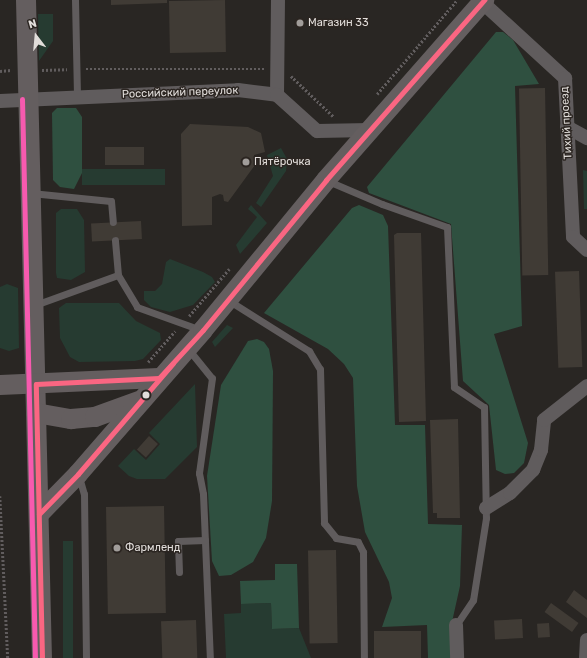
<!DOCTYPE html>
<html>
<head>
<meta charset="utf-8">
<style>
	body { margin:0 }
	#map { position:relative; width:587px; height:658px; overflow:hidden; background:#292623; font-family:Rubik,sans-serif }
	div>[style] { position:absolute }
	.green>* { inset:0; background:#263b31; transform-origin:0 0 }
	.forest>* { inset:0; background:#2f5040 }
	.building>* { inset:0; background:#403b35; transform-origin:0 0 }
	.path>* { height:2.5px; margin-top:-1.25px; transform-origin:0; background:repeating-linear-gradient(90deg,#615d5e 0 2px,transparent 0 4px) }
	.service>* { height:7px; margin:-3.5px; padding:0 3.5px; transform-origin:3.5px; border-radius:3.5px; background:#605c5d }
	.minor>* { height:14px; margin:-7px; padding:0 7px; transform-origin:7px; border-radius:7px; background:#605c5d }
	.secondary>* { height:20px; margin:-10px; padding:0 10px; transform-origin:10px; border-radius:10px; background:#645e5f }
	.bus-1>* { height:5px; margin:-2.5px; padding:0 2.5px; transform-origin:2.5px; border-radius:2.5px; background:#fa6682 }
	.bus-2>* { height:5px; margin:-2.5px; padding:0 2.5px; transform-origin:2.5px; border-radius:2.5px; background:#f75aaf }
	.dots>* { width:11px; height:11px; translate:-50% -50%; box-sizing:border-box; border:2px solid #2b2521; border-radius:50% }
	span { translate:-50% -50%; white-space:nowrap; text-align:center; line-height:1.15; -webkit-text-stroke:3px #2b2521; paint-order:stroke }
	.poi-label { font-size:11px; color:#e1ddda }
	.left { translate:0 -50%; text-align:left }
	.street-label { font-size:11px; color:#e1ddda }
	.north { position:absolute; left:16px; top:16px; width:40px; height:40px; -webkit-text-stroke:3px #2b2521; paint-order:stroke; rotate:344deg; font-size:11px; font-weight:700; line-height:16px; text-align:center; color:#e1ddda }
	.north::after { content:''; display:block; margin:auto; width:14px; height:18px; background:#e1ddda; clip-path:polygon(50% 0,100% 100%,50% 72%,0 100%) }
</style>
</head>
<body>
<div id="map">
	<div class="green">
		<div style="clip-path:polygon(38px 14px,53px 14px,53px 41px,39px 61px)"></div>
		<div style="clip-path:polygon(281px 148px,287px 159px,286px 171px,261px 207px,256px 203px,273px 176px,267px 155px)"></div>
		<div style="left:165px;top:169px;width:16px;height:83px;rotate:90deg"></div>
		<div style="clip-path:polygon(583px 170px,587px 171px,587px 209px,584px 209px)"></div>
		<div style="clip-path:polygon(251px 205px,267px 223px,240px 254px,236px 245px,257px 217px,248px 209px)"></div>
		<div style="clip-path:polygon(61px 209px,77px 209px,84px 220px,85px 272px,71px 280px,57px 278px,56px 273px,56px 213px)"></div>
		<div style="clip-path:polygon(170px 259px,203px 272px,212px 277px,215px 282px,193px 305px,170px 312px,151px 307px,144px 300px,144px 291px,155px 291px,162px 284px,166px 262px)"></div>
		<div style="clip-path:polygon(7px 284px,18px 288px,19px 348px,9px 351px,0 348px,0 287px)"></div>
		<div style="clip-path:polygon(66px 303px,119px 303px,136px 321px,160px 333px,161px 340px,143px 359px,135px 361px,79px 362px,70px 357px,60px 338px,59px 308px)"></div>
		<div style="clip-path:polygon(227px 325px,233px 328px,215px 347px,212px 342px)"></div>
		<div style="clip-path:polygon(195px 384px,197px 447px,165px 479px,137px 479px,129px 476px,118px 466px,134px 449px,146px 460px,160px 444px,149px 433px)"></div>
		<div style="left:63px;top:541px;width:10px;height:117px"></div>
		<div style="clip-path:polygon(271px 603px,272px 629px,299px 628px,311px 658px,226px 658px,224px 614px,241px 613px,241px 604px)"></div>
	</div>
	<div class="forest">
		<div style="clip-path:polygon(496px 32px,503px 32px,513px 40px,539px 84px,515px 86px,522px 326px,494px 334px,528px 443px,524px 463px,514px 473px,505px 474px,496px 470px,489px 405px,463px 381px,451px 224px,369px 193px,367px 187px)"></div>
		<div style="clip-path:polygon(57px 108px,76px 108px,82px 117px,82px 173px,74px 189px,60px 187px,53px 180px,52px 113px)"></div>
		<div style="clip-path:polygon(359px 205px,383px 215px,388px 226px,395px 425px,425px 425px,428px 524px,462px 525px,460px 586px,450px 631px,452px 658px,428px 658px,427px 625px,382px 627px,392px 598px,389px 582px,365px 532px,357px 486px,353px 378px,344px 364px,328px 349px,264px 313px,352px 208px)"></div>
		<div style="clip-path:polygon(257px 339px,264px 342px,269px 349px,273px 371px,272px 501px,266px 538px,253px 562px,231px 575px,219px 576px,212px 561px,207px 476px,221px 385px,248px 341px)"></div>
		<div style="clip-path:polygon(275px 564px,297px 564px,299px 628px,272px 629px,271px 603px,241px 604px,240px 581px,275px 580px)"></div>
	</div>
	<div class="building">
		<div style="clip-path:polygon(111px 0,167px 0,167px 3px,111px 5px)"></div>
		<div style="left:225px;top:0;width:52px;height:56px;rotate:89deg"></div>
		<div style="left:545px;top:88px;width:187px;height:26px;rotate:89deg"></div>
		<div style="clip-path:polygon(190px 124px,248px 127px,261px 133px,265px 152px,254px 155px,255px 165px,228px 202px,224px 201px,223px 195px,220px 194px,212px 197px,212px 225px,182px 226px,181px 134px)"></div>
		<div style="left:144px;top:147px;width:18px;height:39px;rotate:90deg"></div>
		<div style="left:141px;top:221px;width:18px;height:50px;rotate:87deg"></div>
		<div style="clip-path:polygon(397px 233px,421px 233px,426px 421px,399px 422px,394px 235px)"></div>
		<div style="left:579px;top:271px;width:96px;height:24px;rotate:88deg"></div>
		<div style="clip-path:polygon(458px 419px,460px 518px,437px 518px,437px 513px,433px 513px,430px 420px)"></div>
		<div style="left:149px;top:436px;width:12px;height:18px;rotate:42deg"></div>
		<div style="left:164px;top:506px;width:107px;height:58px;rotate:89deg"></div>
		<div style="left:336px;top:550px;width:93px;height:28px;rotate:89deg"></div>
		<div style="clip-path:polygon(574px 590px,587px 600px,587px 618px,566px 602px)"></div>
		<div style="left:551px;top:603px;width:34px;height:11px;rotate:36deg"></div>
		<div style="left:522px;top:619px;width:19px;height:28px;rotate:87deg"></div>
		<div style="left:196px;top:620px;width:38px;height:35px;rotate:88deg"></div>
		<div style="left:549px;top:623px;width:14px;height:12px;rotate:86deg"></div>
		<div style="left:421px;top:631px;width:27px;height:47px;rotate:90deg"></div>
	</div>
	<div class="path">
		<div style="left:86px;top:69px;width:179px"></div>
		<div style="left:42px;top:70px;width:25px;rotate:-2deg"></div>
		<div style="left:0;top:71px;width:11px;rotate:-5deg"></div>
		<div style="left:291px;top:76px;width:59px;rotate:43.6deg"></div>
		<div style="left:377px;top:94px;width:123px;rotate:-49.6deg"></div>
		<div style="left:189px;top:316px;width:62px;rotate:-49.6deg"></div>
		<div style="left:148px;top:362px;width:41px;rotate:-48.9deg"></div>
		<div style="left:0;top:496px;width:162px;rotate:87.2deg"></div>
	</div>
	<div class="service">
		<div style="left:75px;top:0;width:97px;rotate:88.8deg"></div>
		<div style="left:328px;top:181px;width:59px;rotate:23.1deg"></div>
		<div style="left:382px;top:204px;width:69px;rotate:19.5deg"></div>
		<div style="left:447px;top:227px;width:160px;rotate:87.5deg"></div>
		<div style="left:454px;top:387px;width:36px;rotate:34deg"></div>
		<div style="left:484px;top:407px;width:111px;rotate:89deg"></div>
		<div style="left:486px;top:518px;width:83px;rotate:99deg"></div>
		<div style="left:473px;top:600px;width:30px;rotate:124deg"></div>
		<div style="left:31px;top:193px;width:80px;rotate:5.7deg"></div>
		<div style="left:111px;top:201px;width:21px;rotate:85deg"></div>
		<div style="left:118px;top:275px;width:37px;rotate:59deg"></div>
		<div style="left:137px;top:307px;width:68px;rotate:19.8deg"></div>
		<div style="left:228px;top:300px;width:96px;rotate:32.2deg"></div>
		<div style="left:309px;top:351px;width:21px;rotate:59deg"></div>
		<div style="left:320px;top:369px;width:154px;rotate:88.5deg"></div>
		<div style="left:324px;top:523px;width:19px;rotate:51deg"></div>
		<div style="left:336px;top:538px;width:22px;rotate:10deg"></div>
		<div style="left:358px;top:542px;width:11px;rotate:63deg"></div>
		<div style="left:363px;top:552px;width:106px;rotate:89.5deg"></div>
		<div style="left:35px;top:305px;width:88px;rotate:-19.9deg"></div>
		<div style="left:118px;top:275px;width:35px;rotate:-95deg"></div>
		<div style="left:189px;top:350px;width:36px;rotate:51deg"></div>
		<div style="left:212px;top:378px;width:96px;rotate:97.8deg"></div>
		<div style="left:199px;top:473px;width:21px;rotate:79deg"></div>
		<div style="left:203px;top:494px;width:164px;rotate:87.6deg"></div>
		<div style="left:79px;top:477px;width:18px;rotate:74deg"></div>
		<div style="left:84px;top:494px;width:164px;rotate:89.3deg"></div>
		<div style="left:179px;top:572px;width:31px;rotate:-92deg"></div>
		<div style="left:178px;top:541px;width:27px;rotate:-2deg"></div>
	</div>
	<div class="minor">
		<div style="left:482px;top:2px;width:113px;rotate:42.5deg"></div>
		<div style="left:565px;top:78px;width:159px;rotate:87.1deg"></div>
		<div style="left:573px;top:237px;width:19px;rotate:43deg"></div>
		<div style="left:277px;top:95px;width:95px;rotate:-89.4deg"></div>
		<div style="left:0;top:101px;width:238px;rotate:-2.6deg"></div>
		<div style="left:238px;top:90px;width:39px;rotate:7deg"></div>
		<div style="left:277px;top:95px;width:54px;rotate:42deg"></div>
		<div style="left:317px;top:131px;width:53px;rotate:-1.1deg"></div>
		<div style="left:567px;top:127px;width:23px;rotate:29deg"></div>
		<div style="left:486px;top:508px;width:28px;rotate:-32deg"></div>
		<div style="left:510px;top:493px;width:33px;rotate:-45deg"></div>
		<div style="left:533px;top:470px;width:22px;rotate:-68deg"></div>
		<div style="left:541px;top:450px;width:30px;rotate:-84deg"></div>
		<div style="left:544px;top:420px;width:55px;rotate:-38.3deg"></div>
		<div style="left:456px;top:625px;width:33px;rotate:88deg"></div>
		<div style="left:586px;top:658px;width:18px;rotate:-87deg"></div>
	</div>
	<div class="secondary">
		<div style="left:26px;top:0;width:658px;rotate:88.61deg"></div>
		<div style="left:0;top:385px;width:159px;rotate:-2.5deg"></div>
		<div style="left:36px;top:413px;width:36px;rotate:10deg"></div>
		<div style="left:71px;top:419px;width:24px;rotate:-5deg"></div>
		<div style="left:95px;top:417px;width:47px;rotate:-20deg"></div>
		<div style="left:39px;top:514px;width:56px;rotate:-45.7deg"></div>
		<div style="left:78px;top:474px;width:191px;rotate:-49deg"></div>
		<div style="left:203px;top:330px;width:194px;rotate:-50.6deg"></div>
		<div style="left:326px;top:180px;width:240px;rotate:-48.7deg"></div>
	</div>
	<div class="bus-1">
		<div style="left:39px;top:514px;width:56px;rotate:-45.7deg"></div>
		<div style="left:78px;top:474px;width:146px;rotate:-49.4deg"></div>
		<div style="left:42px;top:658px;width:274px;rotate:-91.3deg"></div>
		<div style="left:36px;top:384px;width:123px;rotate:-2.8deg"></div>
		<div style="left:159px;top:378px;width:65px;rotate:-47.5deg"></div>
		<div style="left:203px;top:330px;width:194px;rotate:-50.6deg"></div>
		<div style="left:326px;top:180px;width:240px;rotate:-48.7deg"></div>
	</div>
	<div class="bus-2">
		<div style="left:22px;top:99px;width:559px;rotate:88.67deg"></div>
	</div>
	<div class="dots">
		<div style="left:300px;top:23px;background:#a19d9a"></div>
		<div style="left:246px;top:162px;background:#a19d9a"></div>
		<div style="left:146px;top:395px;background:#e1ddda"></div>
		<div style="left:117px;top:548px;background:#a19d9a"></div>
	</div>
	<div class="poi-label">
		<span class="left" style="left:308px;top:23px">Магазин 33</span>
		<span class="left" style="left:254px;top:162px">Пятёрочка</span>
		<span class="left" style="left:125px;top:548px">Фармленд</span>
	</div>
	<div class="street-label">
		<span style="left:180px;top:93px;rotate:-2deg">Российский переулок</span>
		<span style="left:567px;top:123px;rotate:-93deg">Тихий проезд</span>
	</div>
	<div class="north">N</div>
</div>
</body>
</html>
